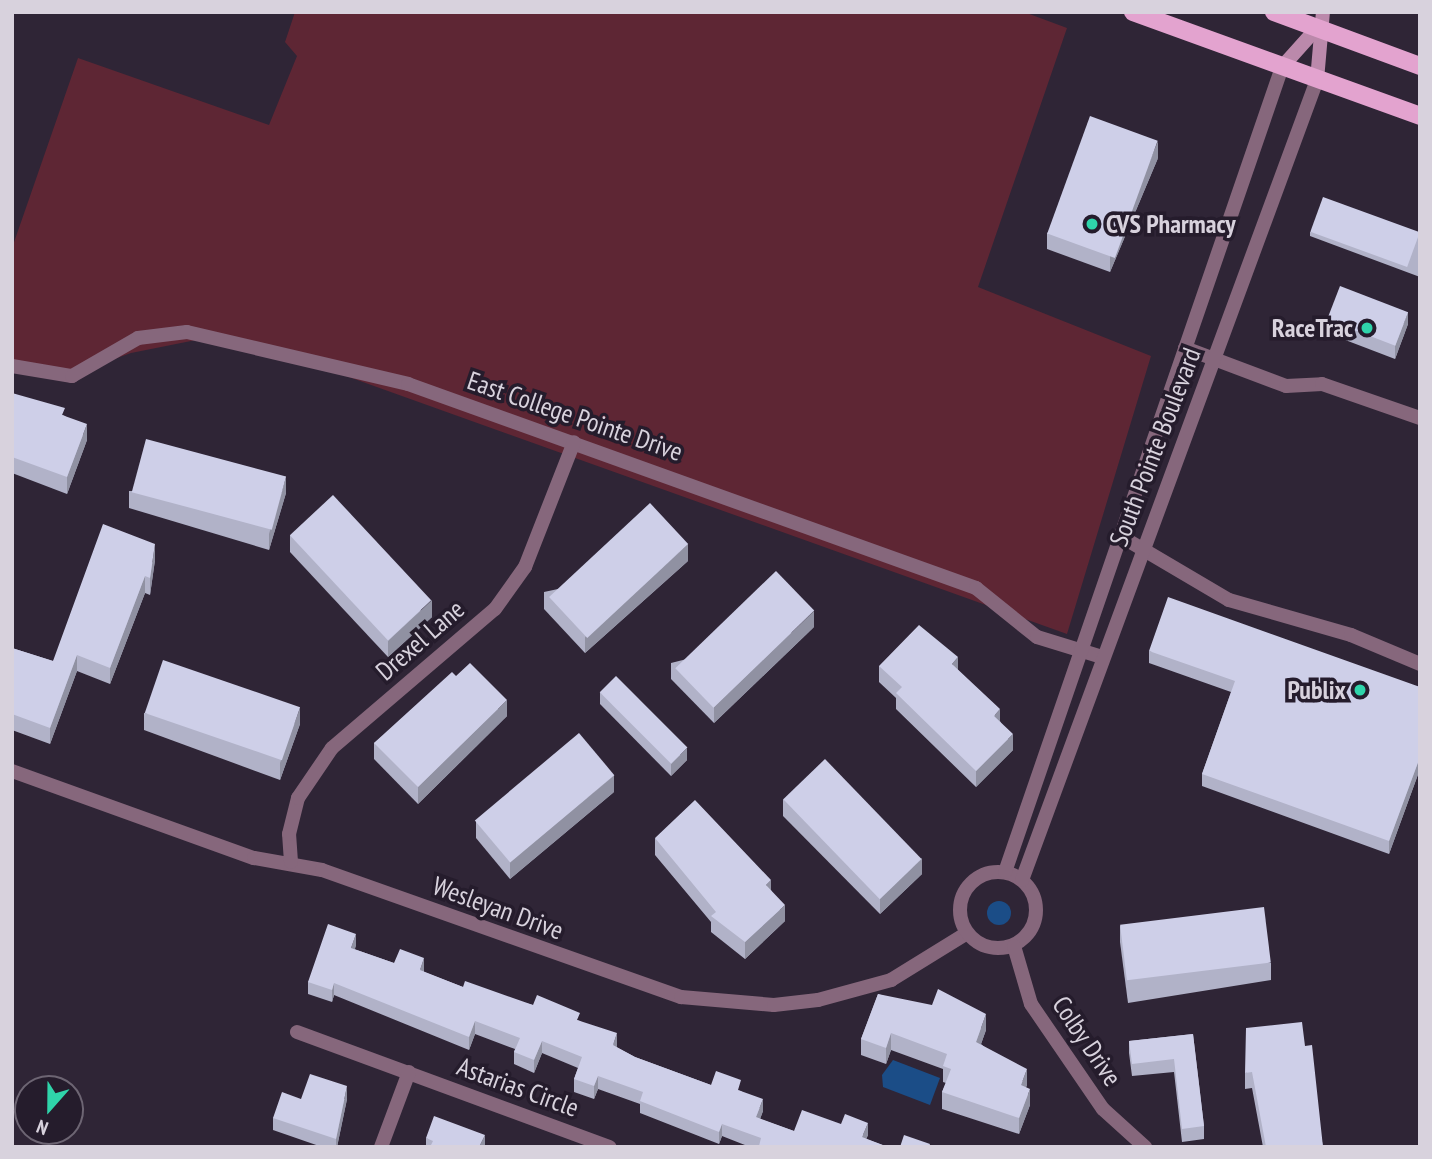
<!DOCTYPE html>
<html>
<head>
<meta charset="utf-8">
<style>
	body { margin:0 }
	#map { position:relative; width:1432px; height:1159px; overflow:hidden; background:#2f2536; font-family:"PT Sans Narrow",sans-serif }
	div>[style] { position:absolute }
	.green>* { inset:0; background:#5e2634 }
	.water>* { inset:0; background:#1b4d87 }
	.round { border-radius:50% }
	.street>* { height:14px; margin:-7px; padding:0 7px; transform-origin:7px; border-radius:7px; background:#86677c }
	.street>.ring { margin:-7px; padding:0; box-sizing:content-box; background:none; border:14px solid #86677c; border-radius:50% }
	.secondary>* { height:14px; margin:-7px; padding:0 7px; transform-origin:7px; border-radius:7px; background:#bb89ab }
	.primary>* { height:18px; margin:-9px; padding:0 9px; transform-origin:9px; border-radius:9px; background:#e3a3cf }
	.wall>* { inset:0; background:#b1b2c8 }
	.shaded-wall>* { inset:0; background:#9091a2 }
	.building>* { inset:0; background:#cecfe8; transform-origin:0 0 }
	.dots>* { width:19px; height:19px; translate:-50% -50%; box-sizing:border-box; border:4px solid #251c2c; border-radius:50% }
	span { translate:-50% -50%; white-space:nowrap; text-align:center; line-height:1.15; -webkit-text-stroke:7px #251c2c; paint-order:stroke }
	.poi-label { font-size:26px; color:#d8d2dd; font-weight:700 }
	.left { translate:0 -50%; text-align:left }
	.right { translate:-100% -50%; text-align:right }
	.street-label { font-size:26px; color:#d8d2dd }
	.frame { position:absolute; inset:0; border:14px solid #d8d2dd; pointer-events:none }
	.north { position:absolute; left:14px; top:1075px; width:70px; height:70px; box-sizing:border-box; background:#251c2c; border:2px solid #6d6573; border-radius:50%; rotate:201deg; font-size:19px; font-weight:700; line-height:28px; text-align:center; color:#d8d2dd }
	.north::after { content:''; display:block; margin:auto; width:24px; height:32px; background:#2fd4aa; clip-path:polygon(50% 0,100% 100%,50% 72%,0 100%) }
</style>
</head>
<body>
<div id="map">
	<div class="green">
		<div style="clip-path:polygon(295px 12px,1024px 12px,1067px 28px,978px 287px,1151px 356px,1067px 634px,321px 367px,196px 340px,131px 353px,61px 378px,12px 369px,12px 248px,78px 58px,269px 125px,297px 56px,285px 42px)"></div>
	</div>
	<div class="water">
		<div class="round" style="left:987px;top:901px;width:24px;height:24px"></div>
		<div style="clip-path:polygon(893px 1060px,940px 1078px,930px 1105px,883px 1087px,882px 1075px)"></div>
	</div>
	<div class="street">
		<div style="left:1185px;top:348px;width:108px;rotate:20.6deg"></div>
		<div style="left:1286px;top:386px;width:36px;rotate:-3deg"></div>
		<div style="left:1322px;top:384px;width:104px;rotate:19.1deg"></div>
		<div style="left:12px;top:366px;width:61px;rotate:9.5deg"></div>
		<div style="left:72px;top:376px;width:76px;rotate:-29.9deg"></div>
		<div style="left:138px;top:338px;width:49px;rotate:-7deg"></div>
		<div style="left:187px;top:332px;width:227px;rotate:13.2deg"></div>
		<div style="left:408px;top:384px;width:604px;rotate:19.76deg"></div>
		<div style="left:976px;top:588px;width:78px;rotate:38.8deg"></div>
		<div style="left:1037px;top:637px;width:68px;rotate:17.1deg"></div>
		<div style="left:1122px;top:537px;width:124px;rotate:30.5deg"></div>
		<div style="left:1229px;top:600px;width:127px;rotate:16deg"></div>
		<div style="left:1351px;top:635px;width:75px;rotate:22.8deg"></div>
		<div style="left:12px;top:771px;width:257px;rotate:19.8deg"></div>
		<div style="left:254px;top:858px;width:69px;rotate:10deg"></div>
		<div style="left:322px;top:870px;width:381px;rotate:19.5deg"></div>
		<div style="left:681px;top:997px;width:93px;rotate:4.9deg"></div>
		<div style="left:774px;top:1005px;width:44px;rotate:-6.5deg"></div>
		<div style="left:818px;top:1000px;width:76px;rotate:-15.3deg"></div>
		<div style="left:891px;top:980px;width:89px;rotate:-31.7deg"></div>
		<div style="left:291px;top:862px;width:28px;rotate:-94deg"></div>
		<div style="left:289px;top:834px;width:37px;rotate:-76deg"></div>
		<div style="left:298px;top:798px;width:60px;rotate:-55.8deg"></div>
		<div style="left:332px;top:748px;width:214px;rotate:-40.5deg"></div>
		<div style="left:495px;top:609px;width:52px;rotate:-54.5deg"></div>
		<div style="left:525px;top:567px;width:134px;rotate:-68.6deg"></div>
		<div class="ring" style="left:960px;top:872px;width:62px;height:62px"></div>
		<div style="left:1005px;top:872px;width:851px;rotate:-71.01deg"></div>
		<div style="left:1022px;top:880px;width:853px;rotate:-69.76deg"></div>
		<div style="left:1014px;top:946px;width:60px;rotate:73.7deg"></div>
		<div style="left:1031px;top:1004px;width:127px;rotate:55.6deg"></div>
		<div style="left:1103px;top:1109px;width:57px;rotate:42.1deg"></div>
		<div style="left:297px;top:1032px;width:333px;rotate:20.2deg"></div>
		<div style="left:381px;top:1147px;width:80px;rotate:-69.5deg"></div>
	</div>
	<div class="secondary">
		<div style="left:1282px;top:67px;width:52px;rotate:-48.1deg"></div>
		<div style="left:1317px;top:80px;width:68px;rotate:-85deg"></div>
	</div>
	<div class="primary">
		<div style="left:1133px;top:12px;width:305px;rotate:19.9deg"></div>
		<div style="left:1274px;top:12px;width:156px;rotate:20.3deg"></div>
	</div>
	<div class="wall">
		<div style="clip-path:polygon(1158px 158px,1110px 272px,1047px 249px,1047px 233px)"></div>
		<div style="clip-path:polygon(1310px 232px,1420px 233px,1420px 277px,1310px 236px)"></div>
		<div style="clip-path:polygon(1327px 320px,1408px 324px,1395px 359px,1327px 333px)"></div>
		<div style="clip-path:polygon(12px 393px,65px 416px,87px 440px,67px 494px,12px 473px)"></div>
		<div style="clip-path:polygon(129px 491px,286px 493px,269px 550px,129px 508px)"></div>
		<div style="clip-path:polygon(290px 535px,432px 617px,388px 657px,290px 552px)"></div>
		<div style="clip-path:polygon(155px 560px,150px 595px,145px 593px,110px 684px,77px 671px,50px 744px,12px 730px,12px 648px,53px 661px)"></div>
		<div style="clip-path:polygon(688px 561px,585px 653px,544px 609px,544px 592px)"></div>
		<div style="clip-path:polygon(814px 627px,714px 723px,671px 679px,671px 663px)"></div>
		<div style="clip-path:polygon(1149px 651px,1420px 687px,1420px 769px,1389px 854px,1202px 786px,1202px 774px,1231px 692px,1149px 663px)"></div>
		<div style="clip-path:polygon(879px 666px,958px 670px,1000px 721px,1013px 750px,976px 787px,896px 709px,896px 698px,879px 682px)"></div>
		<div style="clip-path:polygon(456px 676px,507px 716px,418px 804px,374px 759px,374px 743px)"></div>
		<div style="clip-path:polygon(600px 692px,687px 760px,671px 776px,600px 704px)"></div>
		<div style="clip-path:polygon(144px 713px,300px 724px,280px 780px,144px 730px)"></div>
		<div style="clip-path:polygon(614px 792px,510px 879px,476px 838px,476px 822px)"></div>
		<div style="clip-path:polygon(783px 799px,922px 874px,880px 914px,783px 816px)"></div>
		<div style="clip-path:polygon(655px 838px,771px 890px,785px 921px,745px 959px,711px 932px,711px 922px,655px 855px)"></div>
		<div style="clip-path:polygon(1120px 926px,1271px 963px,1271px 980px,1128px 1003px,1120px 942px)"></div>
		<div style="clip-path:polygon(356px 946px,354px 949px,394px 963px,424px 970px,424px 972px,463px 987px,533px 1005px,580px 1021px,617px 1046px,616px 1047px,635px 1057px,711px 1085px,741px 1091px,763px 1111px,760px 1119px,794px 1131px,868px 1135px,866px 1139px,888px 1147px,750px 1147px,722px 1136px,719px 1144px,640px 1113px,640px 1104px,598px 1089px,594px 1099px,574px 1092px,574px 1079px,578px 1068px,542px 1053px,534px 1073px,514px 1064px,514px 1052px,515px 1049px,475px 1034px,469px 1050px,334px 995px,332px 1002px,308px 994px,308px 982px)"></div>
		<div style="clip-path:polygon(878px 994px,986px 1030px,981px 1044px,1027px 1085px,1026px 1087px,1030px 1105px,1019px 1134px,942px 1109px,942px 1092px,946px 1083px,943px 1082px,943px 1069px,891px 1050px,886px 1064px,861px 1055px,861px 1039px)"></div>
		<div style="clip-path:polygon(1193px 1034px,1204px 1126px,1204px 1139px,1182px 1142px,1174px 1072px,1132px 1076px,1129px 1053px,1129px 1041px)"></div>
		<div style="clip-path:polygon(1305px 1046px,1323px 1147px,1263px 1147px,1252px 1088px,1245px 1089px,1245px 1073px)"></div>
		<div style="clip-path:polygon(301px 1099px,347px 1099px,337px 1147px,322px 1147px,273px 1130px,273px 1118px)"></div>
		<div style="clip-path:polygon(426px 1138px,485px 1147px,426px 1147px)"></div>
	</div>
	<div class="shaded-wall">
		<div style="clip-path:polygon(1158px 141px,1158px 158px,1110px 272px,1110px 256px)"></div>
		<div style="clip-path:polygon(1408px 312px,1408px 324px,1395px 359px,1395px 346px)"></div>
		<div style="clip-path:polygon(87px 424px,87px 440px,67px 494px,67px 477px)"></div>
		<div style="clip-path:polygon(286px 477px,286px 493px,269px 550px,269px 534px)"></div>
		<div style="clip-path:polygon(155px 544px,155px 560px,150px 595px,150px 578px)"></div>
		<div style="clip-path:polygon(688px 544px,688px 561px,585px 653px,585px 637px)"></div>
		<div style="clip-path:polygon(145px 576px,145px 593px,110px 684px,110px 668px)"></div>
		<div style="clip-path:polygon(432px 600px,432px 617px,388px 657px,388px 641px)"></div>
		<div style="clip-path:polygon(814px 611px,814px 627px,714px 723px,714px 707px)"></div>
		<div style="clip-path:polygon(77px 655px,77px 671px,50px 744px,50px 728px)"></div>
		<div style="clip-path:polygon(958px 657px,958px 673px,952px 664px)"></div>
		<div style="clip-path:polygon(507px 700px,507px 716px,418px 804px,418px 787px)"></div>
		<div style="clip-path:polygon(300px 708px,300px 724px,280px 780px,280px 763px)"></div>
		<div style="clip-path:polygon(1000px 709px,1000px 726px,994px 716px)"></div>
		<div style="clip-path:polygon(1013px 734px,1013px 750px,976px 787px,976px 771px)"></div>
		<div style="clip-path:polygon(687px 748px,687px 760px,671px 776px,671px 764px)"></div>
		<div style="clip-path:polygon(1420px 757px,1420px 769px,1389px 854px,1389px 841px)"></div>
		<div style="clip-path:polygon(614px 775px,614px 792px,510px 879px,510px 862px)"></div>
		<div style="clip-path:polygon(922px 858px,922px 874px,880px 914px,880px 898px)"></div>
		<div style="clip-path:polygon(771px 880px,771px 896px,766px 885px)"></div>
		<div style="clip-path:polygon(785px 905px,785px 921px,745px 959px,745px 942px)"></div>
		<div style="clip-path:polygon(356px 934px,356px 946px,351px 960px,351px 948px)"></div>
		<div style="clip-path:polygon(424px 958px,424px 970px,420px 983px,420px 970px)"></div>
		<div style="clip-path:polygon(334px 983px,334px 995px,332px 1002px,332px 990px)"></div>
		<div style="clip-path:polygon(986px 1014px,986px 1030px,976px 1058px,976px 1042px)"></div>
		<div style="clip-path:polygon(475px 1021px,475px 1034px,469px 1050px,469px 1037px)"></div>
		<div style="clip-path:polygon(617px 1033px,617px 1046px,613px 1057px,613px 1045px)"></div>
		<div style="clip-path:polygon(891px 1033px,891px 1050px,886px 1064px,886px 1048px)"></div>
		<div style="clip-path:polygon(542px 1041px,542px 1053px,534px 1073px,534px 1060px)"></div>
		<div style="clip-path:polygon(1027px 1069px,1027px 1085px,1021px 1101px,1021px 1085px)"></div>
		<div style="clip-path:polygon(598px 1076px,598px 1089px,594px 1099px,594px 1086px)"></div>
		<div style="clip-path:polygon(347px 1086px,347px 1099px,337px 1147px,336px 1147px,336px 1139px)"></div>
		<div style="clip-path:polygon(1030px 1089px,1030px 1105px,1019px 1134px,1019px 1118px)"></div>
		<div style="clip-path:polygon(763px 1099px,763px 1111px,756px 1130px,756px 1117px)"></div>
		<div style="clip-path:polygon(868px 1123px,868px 1135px,863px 1147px,862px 1137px)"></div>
		<div style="clip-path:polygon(722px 1124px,722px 1136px,719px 1144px,719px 1132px)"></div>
		<div style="clip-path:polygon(485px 1135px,485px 1147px,479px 1147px)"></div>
	</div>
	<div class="building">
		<div style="left:1090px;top:116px;width:72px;height:125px;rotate:20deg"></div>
		<div style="left:1323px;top:197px;width:103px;height:37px;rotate:20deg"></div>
		<div style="left:1340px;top:286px;width:73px;height:36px;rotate:21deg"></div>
		<div style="clip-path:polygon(12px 393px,65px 408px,62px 415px,87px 424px,67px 477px,12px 457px)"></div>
		<div style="left:146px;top:439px;width:145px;height:55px;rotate:15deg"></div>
		<div style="left:333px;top:495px;width:144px;height:59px;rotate:47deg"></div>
		<div style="left:650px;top:503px;width:56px;height:138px;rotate:47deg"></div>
		<div style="clip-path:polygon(103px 524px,155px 544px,150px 578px,145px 576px,110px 668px,77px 655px,50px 728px,12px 714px,12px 648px,53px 661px)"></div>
		<div style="left:776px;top:571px;width:55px;height:140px;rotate:46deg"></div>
		<div style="clip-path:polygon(1168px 597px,1420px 687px,1420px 757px,1389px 841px,1202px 774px,1235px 681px,1149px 651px)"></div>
		<div style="clip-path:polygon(919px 625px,958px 657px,952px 664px,1000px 709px,994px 716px,1013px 734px,976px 771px,896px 693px,902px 687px,879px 666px)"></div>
		<div style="left:163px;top:660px;width:145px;height:56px;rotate:19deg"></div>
		<div style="clip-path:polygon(470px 663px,507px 700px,418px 787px,374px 743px,452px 672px,456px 676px)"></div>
		<div style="left:616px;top:676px;width:101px;height:23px;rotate:45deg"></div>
		<div style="left:579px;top:733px;width:55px;height:136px;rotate:50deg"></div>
		<div style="left:825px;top:759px;width:139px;height:58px;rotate:46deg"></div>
		<div style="clip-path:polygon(695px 800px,771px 880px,766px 885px,785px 905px,745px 942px,711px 916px,716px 912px,655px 838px)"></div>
		<div style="left:1264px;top:907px;width:56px;height:145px;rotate:83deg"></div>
		<div style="clip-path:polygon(328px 924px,356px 934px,351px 948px,394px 963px,400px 949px,424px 958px,420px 970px,463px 987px,465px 981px,533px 1005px,537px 995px,580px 1013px,577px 1020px,617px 1033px,613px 1045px,635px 1057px,711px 1085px,716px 1071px,741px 1080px,738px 1090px,763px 1099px,756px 1117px,794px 1131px,802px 1110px,841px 1124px,845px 1114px,868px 1123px,862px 1137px,888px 1147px,762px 1147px,759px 1146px,761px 1138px,722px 1124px,719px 1132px,640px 1101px,643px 1092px,598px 1076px,594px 1086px,574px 1079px,582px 1057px,542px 1041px,534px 1060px,514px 1052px,520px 1038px,475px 1021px,469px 1037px,334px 983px,332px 990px,308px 982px)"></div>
		<div style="clip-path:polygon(938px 989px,986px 1014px,976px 1042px,1027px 1069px,1021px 1085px,1030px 1089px,1019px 1118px,942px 1092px,951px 1069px,943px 1066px,947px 1054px,891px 1033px,886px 1048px,861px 1039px,878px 994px,932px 1005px)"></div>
		<div style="clip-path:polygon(1302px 1022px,1305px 1046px,1312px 1045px,1323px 1147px,1266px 1147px,1252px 1072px,1245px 1073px,1246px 1028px)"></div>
		<div style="clip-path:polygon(1193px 1034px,1204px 1126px,1182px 1129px,1174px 1059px,1132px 1064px,1129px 1041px)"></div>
		<div style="clip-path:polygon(310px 1074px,347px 1086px,336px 1139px,273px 1118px,282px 1092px,301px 1099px)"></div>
		<div style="clip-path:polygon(434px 1116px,485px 1135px,479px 1147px,430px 1147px,433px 1141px,426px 1138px)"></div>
		<div style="clip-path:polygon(904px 1135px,930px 1144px,929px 1147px,900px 1147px)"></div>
	</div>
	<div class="dots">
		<div style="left:1092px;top:224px;background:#2fd4aa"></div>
		<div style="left:1367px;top:328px;background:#2fd4aa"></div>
		<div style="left:1360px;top:690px;background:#2fd4aa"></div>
	</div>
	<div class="poi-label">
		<span class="left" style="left:1106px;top:224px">CVS Pharmacy</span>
		<span class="right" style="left:1353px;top:328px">RaceTrac</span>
		<span class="right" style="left:1346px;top:690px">Publix</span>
	</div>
	<div class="street-label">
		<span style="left:575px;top:416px;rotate:19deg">East College Pointe Drive</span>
		<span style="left:1155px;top:447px;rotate:-69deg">South Pointe Boulevard</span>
		<span style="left:420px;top:640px;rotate:-41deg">Drexel Lane</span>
		<span style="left:498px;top:908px;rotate:20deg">Wesleyan Drive</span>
		<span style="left:1087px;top:1041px;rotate:56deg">Colby Drive</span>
		<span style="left:518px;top:1087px;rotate:20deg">Astarias Circle</span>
	</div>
	<div class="frame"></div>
	<div class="north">N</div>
</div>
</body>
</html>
